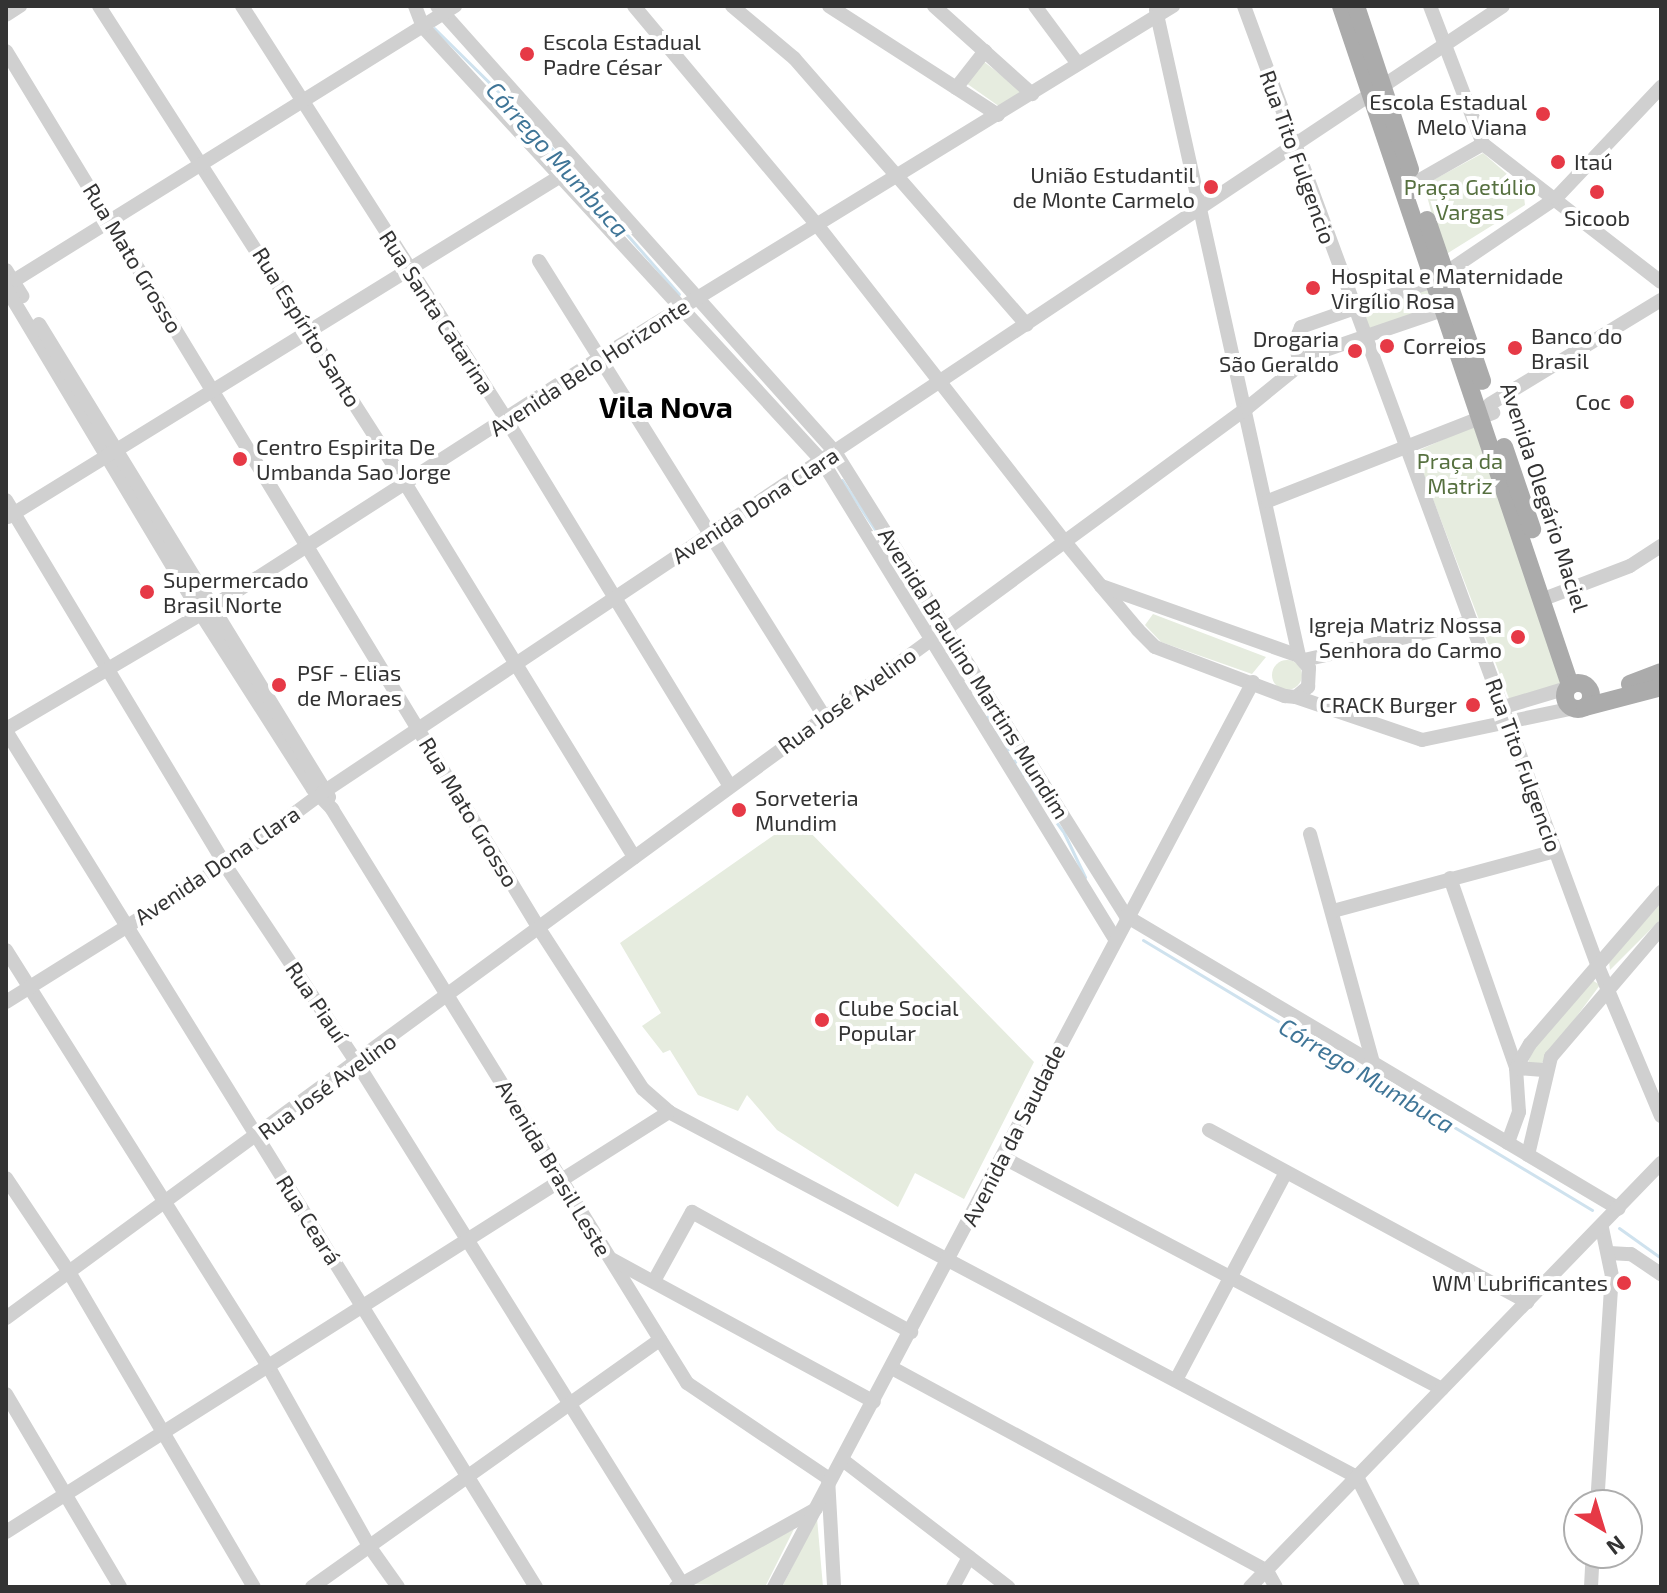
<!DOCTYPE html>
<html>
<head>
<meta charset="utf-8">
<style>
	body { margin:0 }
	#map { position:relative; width:1667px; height:1593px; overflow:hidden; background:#fff; font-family:"Exo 2",sans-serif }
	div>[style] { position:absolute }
	.green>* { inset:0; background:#e6ecdf; transform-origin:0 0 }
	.round { border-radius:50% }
	.stream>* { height:3px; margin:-1.5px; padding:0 1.5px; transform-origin:1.5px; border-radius:1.5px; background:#cfe2ee }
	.minor>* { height:14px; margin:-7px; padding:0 7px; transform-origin:7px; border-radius:7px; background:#d0d0d0 }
	.major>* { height:18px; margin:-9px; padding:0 9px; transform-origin:9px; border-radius:9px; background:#ababab }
	.major>.ring { margin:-9px; padding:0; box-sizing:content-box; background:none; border:18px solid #ababab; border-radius:50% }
	.dots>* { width:22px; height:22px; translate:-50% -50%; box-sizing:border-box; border:4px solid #fff; border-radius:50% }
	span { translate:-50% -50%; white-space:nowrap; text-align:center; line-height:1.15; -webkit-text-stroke:8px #fff; paint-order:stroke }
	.poi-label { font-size:22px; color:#333 }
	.left { translate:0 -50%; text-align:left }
	.right { translate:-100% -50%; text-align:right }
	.street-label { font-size:22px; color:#333 }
	.park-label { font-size:22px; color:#56703f }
	.water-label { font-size:24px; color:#3f7597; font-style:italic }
	.district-label { font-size:30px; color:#000; font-weight:700 }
	.frame { position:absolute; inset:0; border:8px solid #333; pointer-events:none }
	.north { position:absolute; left:1563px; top:1489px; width:80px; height:80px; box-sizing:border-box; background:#fff; border:2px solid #adadad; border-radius:50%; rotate:142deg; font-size:22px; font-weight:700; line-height:32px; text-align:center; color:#333 }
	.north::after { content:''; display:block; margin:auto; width:28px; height:36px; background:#e63946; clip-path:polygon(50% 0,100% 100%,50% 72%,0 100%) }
</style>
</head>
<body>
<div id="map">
	<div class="green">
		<div style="clip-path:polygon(983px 61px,1022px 91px,1000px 107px,966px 83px)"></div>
		<div style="clip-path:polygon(1483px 153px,1523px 188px,1525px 205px,1448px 253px,1441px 248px,1424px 185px)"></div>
		<div style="left:1433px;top:283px;width:25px;height:75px;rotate:72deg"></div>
		<div style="clip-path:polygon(1478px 424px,1561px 684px,1510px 701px,1415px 452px)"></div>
		<div style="clip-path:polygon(1153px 614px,1266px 657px,1252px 674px,1161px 642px,1145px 625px)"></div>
		<div class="round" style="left:1272px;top:660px;width:30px;height:30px"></div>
		<div style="clip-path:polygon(805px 827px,1034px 1062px,964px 1199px,915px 1173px,898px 1207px,777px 1130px,747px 1095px,738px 1111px,698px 1095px,670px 1050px,663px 1053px,642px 1026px,661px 1013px,620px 943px,784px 828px)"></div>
		<div style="clip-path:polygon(1661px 903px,1661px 919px,1610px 970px,1609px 961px)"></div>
		<div style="clip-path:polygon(1592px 980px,1600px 985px,1542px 1063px,1527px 1066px,1533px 1048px)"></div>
		<div style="clip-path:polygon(817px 1518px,823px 1587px,782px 1587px)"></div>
		<div style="clip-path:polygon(794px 1529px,765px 1587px,691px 1584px)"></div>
	</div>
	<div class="stream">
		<div style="left:434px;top:28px;width:131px;rotate:44.7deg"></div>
		<div style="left:527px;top:120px;width:231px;rotate:48.9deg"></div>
		<div style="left:842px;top:480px;width:69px;rotate:56.3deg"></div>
		<div style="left:899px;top:567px;width:45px;rotate:63.4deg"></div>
		<div style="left:979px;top:704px;width:84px;rotate:58.2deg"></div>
		<div style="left:1027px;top:782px;width:63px;rotate:54deg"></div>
		<div style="left:1064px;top:833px;width:49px;rotate:64.5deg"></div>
		<div style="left:1143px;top:940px;width:524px;rotate:31.02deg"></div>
		<div style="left:1619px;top:1228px;width:52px;rotate:35.5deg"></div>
	</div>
	<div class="minor">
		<div style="left:99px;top:6px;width:567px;rotate:57.32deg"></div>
		<div style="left:405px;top:483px;width:439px;rotate:58.5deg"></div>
		<div style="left:242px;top:6px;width:492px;rotate:57.4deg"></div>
		<div style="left:507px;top:421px;width:426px;rotate:58.6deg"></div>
		<div style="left:415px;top:6px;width:22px;rotate:69deg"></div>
		<div style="left:423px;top:27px;width:590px;rotate:47.41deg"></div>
		<div style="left:822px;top:461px;width:561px;rotate:58.49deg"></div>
		<div style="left:437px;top:6px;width:598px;rotate:48.26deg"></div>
		<div style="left:835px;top:452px;width:548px;rotate:57.91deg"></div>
		<div style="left:1126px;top:916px;width:573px;rotate:30.72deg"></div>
		<div style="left:634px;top:6px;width:287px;rotate:50.1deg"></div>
		<div style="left:818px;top:226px;width:401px;rotate:52deg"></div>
		<div style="left:1065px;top:542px;width:57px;rotate:50.7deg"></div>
		<div style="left:1101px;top:586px;width:57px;rotate:49.9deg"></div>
		<div style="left:1138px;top:630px;width:24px;rotate:45deg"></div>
		<div style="left:1155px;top:647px;width:139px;rotate:20.7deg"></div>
		<div style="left:1285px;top:696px;width:11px;rotate:5deg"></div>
		<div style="left:1296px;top:697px;width:16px;rotate:-40deg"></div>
		<div style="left:1308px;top:687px;width:19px;rotate:-87deg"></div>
		<div style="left:1309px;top:668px;width:16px;rotate:-130deg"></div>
		<div style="left:1299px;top:656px;width:210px;rotate:-160.5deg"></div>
		<div style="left:732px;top:6px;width:81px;rotate:40deg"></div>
		<div style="left:794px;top:58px;width:354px;rotate:48.9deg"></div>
		<div style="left:829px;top:6px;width:201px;rotate:32.8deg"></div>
		<div style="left:934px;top:6px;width:132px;rotate:41.9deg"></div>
		<div style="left:1035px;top:6px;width:72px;rotate:53.4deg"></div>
		<div style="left:1244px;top:6px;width:1021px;rotate:69.77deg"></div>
		<div style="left:1597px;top:964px;width:165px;rotate:67.2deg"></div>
		<div style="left:1430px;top:6px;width:148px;rotate:69deg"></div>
		<div style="left:1156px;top:10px;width:662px;rotate:77.52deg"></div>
		<div style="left:6px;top:15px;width:17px;rotate:-33deg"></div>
		<div style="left:6px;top:51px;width:1028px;rotate:58.72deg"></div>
		<div style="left:540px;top:930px;width:189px;rotate:57.1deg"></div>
		<div style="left:643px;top:1089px;width:35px;rotate:41deg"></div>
		<div style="left:669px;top:1112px;width:779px;rotate:27.95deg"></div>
		<div style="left:1357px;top:1477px;width:123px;rotate:63deg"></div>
		<div style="left:956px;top:88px;width:47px;rotate:-51.9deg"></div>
		<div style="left:1483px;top:144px;width:225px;rotate:37.8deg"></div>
		<div style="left:1404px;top:189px;width:91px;rotate:-29.7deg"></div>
		<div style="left:539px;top:261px;width:537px;rotate:57.94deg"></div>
		<div style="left:6px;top:270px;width:31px;rotate:58deg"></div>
		<div style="left:7px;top:285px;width:528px;rotate:-31.91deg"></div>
		<div style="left:6px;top:288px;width:380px;rotate:59.1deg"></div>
		<div style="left:201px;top:614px;width:208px;rotate:57.4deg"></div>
		<div style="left:313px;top:789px;width:28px;rotate:46deg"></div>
		<div style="left:332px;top:809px;width:675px;rotate:58.26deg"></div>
		<div style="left:687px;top:1383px;width:170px;rotate:34deg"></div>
		<div style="left:828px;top:1478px;width:109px;rotate:86.8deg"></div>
		<div style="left:39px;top:324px;width:555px;rotate:58.49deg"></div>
		<div style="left:1300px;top:365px;width:15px;rotate:-42deg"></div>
		<div style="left:1311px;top:355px;width:148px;rotate:-18.9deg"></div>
		<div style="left:1490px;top:404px;width:200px;rotate:-31.3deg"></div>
		<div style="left:6px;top:500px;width:426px;rotate:59deg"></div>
		<div style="left:225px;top:865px;width:238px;rotate:56.3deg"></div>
		<div style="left:357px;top:1063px;width:618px;rotate:58.03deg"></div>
		<div style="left:1268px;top:501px;width:242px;rotate:-21.4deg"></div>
		<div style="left:8px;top:517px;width:647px;rotate:-31.68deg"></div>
		<div style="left:1541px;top:600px;width:95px;rotate:-20.9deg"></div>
		<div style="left:1630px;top:566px;width:37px;rotate:-33deg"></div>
		<div style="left:1304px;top:660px;width:172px;rotate:-12.7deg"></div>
		<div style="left:1296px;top:697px;width:133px;rotate:18.8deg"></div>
		<div style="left:1422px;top:740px;width:155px;rotate:-11.9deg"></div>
		<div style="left:1504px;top:707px;width:66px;rotate:-16.8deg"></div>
		<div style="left:6px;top:729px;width:226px;rotate:-30.5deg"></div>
		<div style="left:201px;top:614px;width:472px;rotate:-32.7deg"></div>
		<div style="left:598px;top:359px;width:675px;rotate:-31.55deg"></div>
		<div style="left:6px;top:731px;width:1007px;rotate:58.24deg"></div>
		<div style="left:1310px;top:834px;width:238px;rotate:74.6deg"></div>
		<div style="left:1450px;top:878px;width:201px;rotate:70.8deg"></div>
		<div style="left:1516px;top:1068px;width:44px;rotate:86.1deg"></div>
		<div style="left:1519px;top:1112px;width:33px;rotate:110deg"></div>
		<div style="left:1333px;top:911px;width:230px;rotate:-15.1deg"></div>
		<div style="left:6px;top:950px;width:492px;rotate:57.8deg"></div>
		<div style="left:268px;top:1366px;width:206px;rotate:60.7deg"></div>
		<div style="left:369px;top:1546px;width:50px;rotate:54.7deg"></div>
		<div style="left:6px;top:1002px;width:258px;rotate:-32deg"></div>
		<div style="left:225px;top:865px;width:121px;rotate:-36.6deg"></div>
		<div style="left:322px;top:793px;width:1419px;rotate:-33.68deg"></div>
		<div style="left:1516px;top:1068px;width:28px;rotate:-60deg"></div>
		<div style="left:1530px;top:1044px;width:201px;rotate:-49.2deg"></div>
		<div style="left:1516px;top:1068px;width:31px;rotate:4deg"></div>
		<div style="left:1209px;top:1130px;width:362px;rotate:28.4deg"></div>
		<div style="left:1528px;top:1155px;width:101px;rotate:-76.8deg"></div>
		<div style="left:1551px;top:1057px;width:170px;rotate:-49.5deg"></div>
		<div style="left:1004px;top:1158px;width:495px;rotate:27.8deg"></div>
		<div style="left:6px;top:1178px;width:113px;rotate:56.2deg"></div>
		<div style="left:69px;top:1272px;width:365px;rotate:59.6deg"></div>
		<div style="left:1609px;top:1253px;width:22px;rotate:3deg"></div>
		<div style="left:1631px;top:1254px;width:36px;rotate:34deg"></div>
		<div style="left:611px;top:1259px;width:299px;rotate:28.5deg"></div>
		<div style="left:654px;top:1281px;width:79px;rotate:-61.2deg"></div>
		<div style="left:692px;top:1212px;width:250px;rotate:28.7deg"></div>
		<div style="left:6px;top:1318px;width:1539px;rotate:-36.25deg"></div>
		<div style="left:1247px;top:408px;width:68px;rotate:-39.1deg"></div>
		<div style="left:1300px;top:365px;width:24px;rotate:-102deg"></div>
		<div style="left:1295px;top:342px;width:16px;rotate:-68deg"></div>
		<div style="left:1301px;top:327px;width:142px;rotate:-19.3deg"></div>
		<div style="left:1435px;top:280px;width:146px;rotate:-34.1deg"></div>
		<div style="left:1556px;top:198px;width:153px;rotate:-46.6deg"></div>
		<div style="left:892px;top:1368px;width:426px;rotate:28.4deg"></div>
		<div style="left:1267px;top:1571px;width:18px;rotate:61deg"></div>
		<div style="left:1176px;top:1380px;width:235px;rotate:-62.1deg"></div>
		<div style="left:6px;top:1394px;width:224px;rotate:59.4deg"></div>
		<div style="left:844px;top:1461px;width:207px;rotate:37.5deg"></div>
		<div style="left:1597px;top:1505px;width:229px;rotate:-86.3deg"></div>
		<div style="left:1612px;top:1276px;width:49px;rotate:-101.8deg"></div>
		<div style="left:6px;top:1532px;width:785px;rotate:-32.35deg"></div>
		<div style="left:312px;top:1587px;width:427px;rotate:-35.4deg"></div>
		<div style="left:676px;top:1587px;width:160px;rotate:-29.1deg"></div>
		<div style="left:774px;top:1587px;width:1024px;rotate:-62.11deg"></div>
		<div style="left:953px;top:1587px;width:34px;rotate:-62deg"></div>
		<div style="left:1250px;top:1587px;width:591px;rotate:-45.89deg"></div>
		<div style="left:1591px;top:1587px;width:34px;rotate:-87deg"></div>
	</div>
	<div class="major">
		<div style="left:1341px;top:6px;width:717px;rotate:71.36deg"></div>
		<div style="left:1356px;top:6px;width:172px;rotate:71.7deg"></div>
		<div style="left:1427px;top:220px;width:170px;rotate:71.1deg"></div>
		<div style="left:1504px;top:447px;width:87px;rotate:71.1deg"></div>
		<div class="ring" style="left:1565px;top:683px;width:8px;height:8px"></div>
		<div style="left:1630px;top:684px;width:33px;rotate:-21deg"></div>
		<div style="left:1585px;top:707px;width:79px;rotate:-14.7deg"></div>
	</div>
	<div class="dots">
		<div style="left:527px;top:54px;background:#e63946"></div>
		<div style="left:1543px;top:114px;background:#e63946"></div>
		<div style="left:1558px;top:162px;background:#e63946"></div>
		<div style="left:1211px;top:187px;background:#e63946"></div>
		<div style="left:1597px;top:192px;background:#e63946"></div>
		<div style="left:1313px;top:288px;background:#e63946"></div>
		<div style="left:1387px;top:346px;background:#e63946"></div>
		<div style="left:1515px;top:348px;background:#e63946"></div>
		<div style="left:1355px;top:351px;background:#e63946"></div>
		<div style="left:1627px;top:402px;background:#e63946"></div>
		<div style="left:240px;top:459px;background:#e63946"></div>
		<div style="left:147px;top:592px;background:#e63946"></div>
		<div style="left:1518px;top:637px;background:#e63946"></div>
		<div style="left:279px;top:685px;background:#e63946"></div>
		<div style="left:1473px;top:705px;background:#e63946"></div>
		<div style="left:739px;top:810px;background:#e63946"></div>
		<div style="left:822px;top:1020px;background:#e63946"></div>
		<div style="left:1624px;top:1283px;background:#e63946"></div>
	</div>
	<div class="poi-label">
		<span class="left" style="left:543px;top:54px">Escola Estadual<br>Padre César</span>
		<span class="right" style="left:1527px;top:114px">Escola Estadual<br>Melo Viana</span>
		<span class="left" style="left:1574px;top:162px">Itaú</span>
		<span class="right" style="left:1195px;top:187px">União Estudantil<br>de Monte Carmelo</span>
		<span style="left:1597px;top:218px">Sicoob</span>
		<span class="left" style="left:1331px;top:288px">Hospital e Maternidade<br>Virgílio Rosa</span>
		<span class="left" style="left:1531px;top:348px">Banco do<br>Brasil</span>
		<span class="right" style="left:1339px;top:351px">Drogaria<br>São Geraldo</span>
		<span class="left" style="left:1403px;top:346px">Correios</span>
		<span class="right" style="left:1611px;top:402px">Coc</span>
		<span class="left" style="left:256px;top:459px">Centro Espirita De<br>Umbanda Sao Jorge</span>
		<span class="left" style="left:163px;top:592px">Supermercado<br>Brasil Norte</span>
		<span class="right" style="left:1502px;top:637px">Igreja Matriz Nossa<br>Senhora do Carmo</span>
		<span class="left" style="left:297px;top:685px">PSF - Elias<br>de Moraes</span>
		<span class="right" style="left:1457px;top:705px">CRACK Burger</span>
		<span class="left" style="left:755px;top:810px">Sorveteria<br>Mundim</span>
		<span class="left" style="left:838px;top:1020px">Clube Social<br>Popular</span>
		<span class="right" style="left:1608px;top:1283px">WM Lubrificantes</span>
	</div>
	<div class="street-label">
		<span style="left:1298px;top:157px;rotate:70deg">Rua Tito Fulgencio</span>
		<span style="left:133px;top:258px;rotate:59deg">Rua Mato Grosso</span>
		<span style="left:437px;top:312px;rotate:57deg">Rua Santa Catarina</span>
		<span style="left:307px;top:327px;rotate:58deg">Rua Espírito Santo</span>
		<span style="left:589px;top:367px;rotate:-33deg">Avenida Belo Horizonte</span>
		<span style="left:1545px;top:497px;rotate:72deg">Avenida Olegário Maciel</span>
		<span style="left:755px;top:505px;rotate:-33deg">Avenida Dona Clara</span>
		<span style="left:974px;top:673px;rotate:58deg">Avenida Braulino Martins Mundim</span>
		<span style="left:847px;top:700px;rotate:-36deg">Rua José Avelino</span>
		<span style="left:1524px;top:765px;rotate:70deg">Rua Tito Fulgencio</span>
		<span style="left:469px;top:812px;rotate:59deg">Rua Mato Grosso</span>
		<span style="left:217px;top:865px;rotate:-34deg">Avenida Dona Clara</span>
		<span style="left:317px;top:1002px;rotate:56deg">Rua Piauí</span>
		<span style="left:327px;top:1086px;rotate:-36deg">Rua José Avelino</span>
		<span style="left:1013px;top:1135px;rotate:-63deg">Avenida da Saudade</span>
		<span style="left:554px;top:1168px;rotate:59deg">Avenida Brasil Leste</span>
		<span style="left:309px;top:1220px;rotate:58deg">Rua Ceará</span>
	</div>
	<div class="park-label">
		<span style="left:1470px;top:199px">Praça Getúlio<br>Vargas</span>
		<span style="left:1460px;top:473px">Praça da<br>Matriz</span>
	</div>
	<div class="water-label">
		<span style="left:558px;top:159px;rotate:48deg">Córrego Mumbuca</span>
		<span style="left:1367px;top:1075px;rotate:31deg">Córrego Mumbuca</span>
	</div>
	<div class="district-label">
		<span style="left:666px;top:406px">Vila Nova</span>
	</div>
	<div class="frame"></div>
	<div class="north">N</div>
</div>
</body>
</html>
